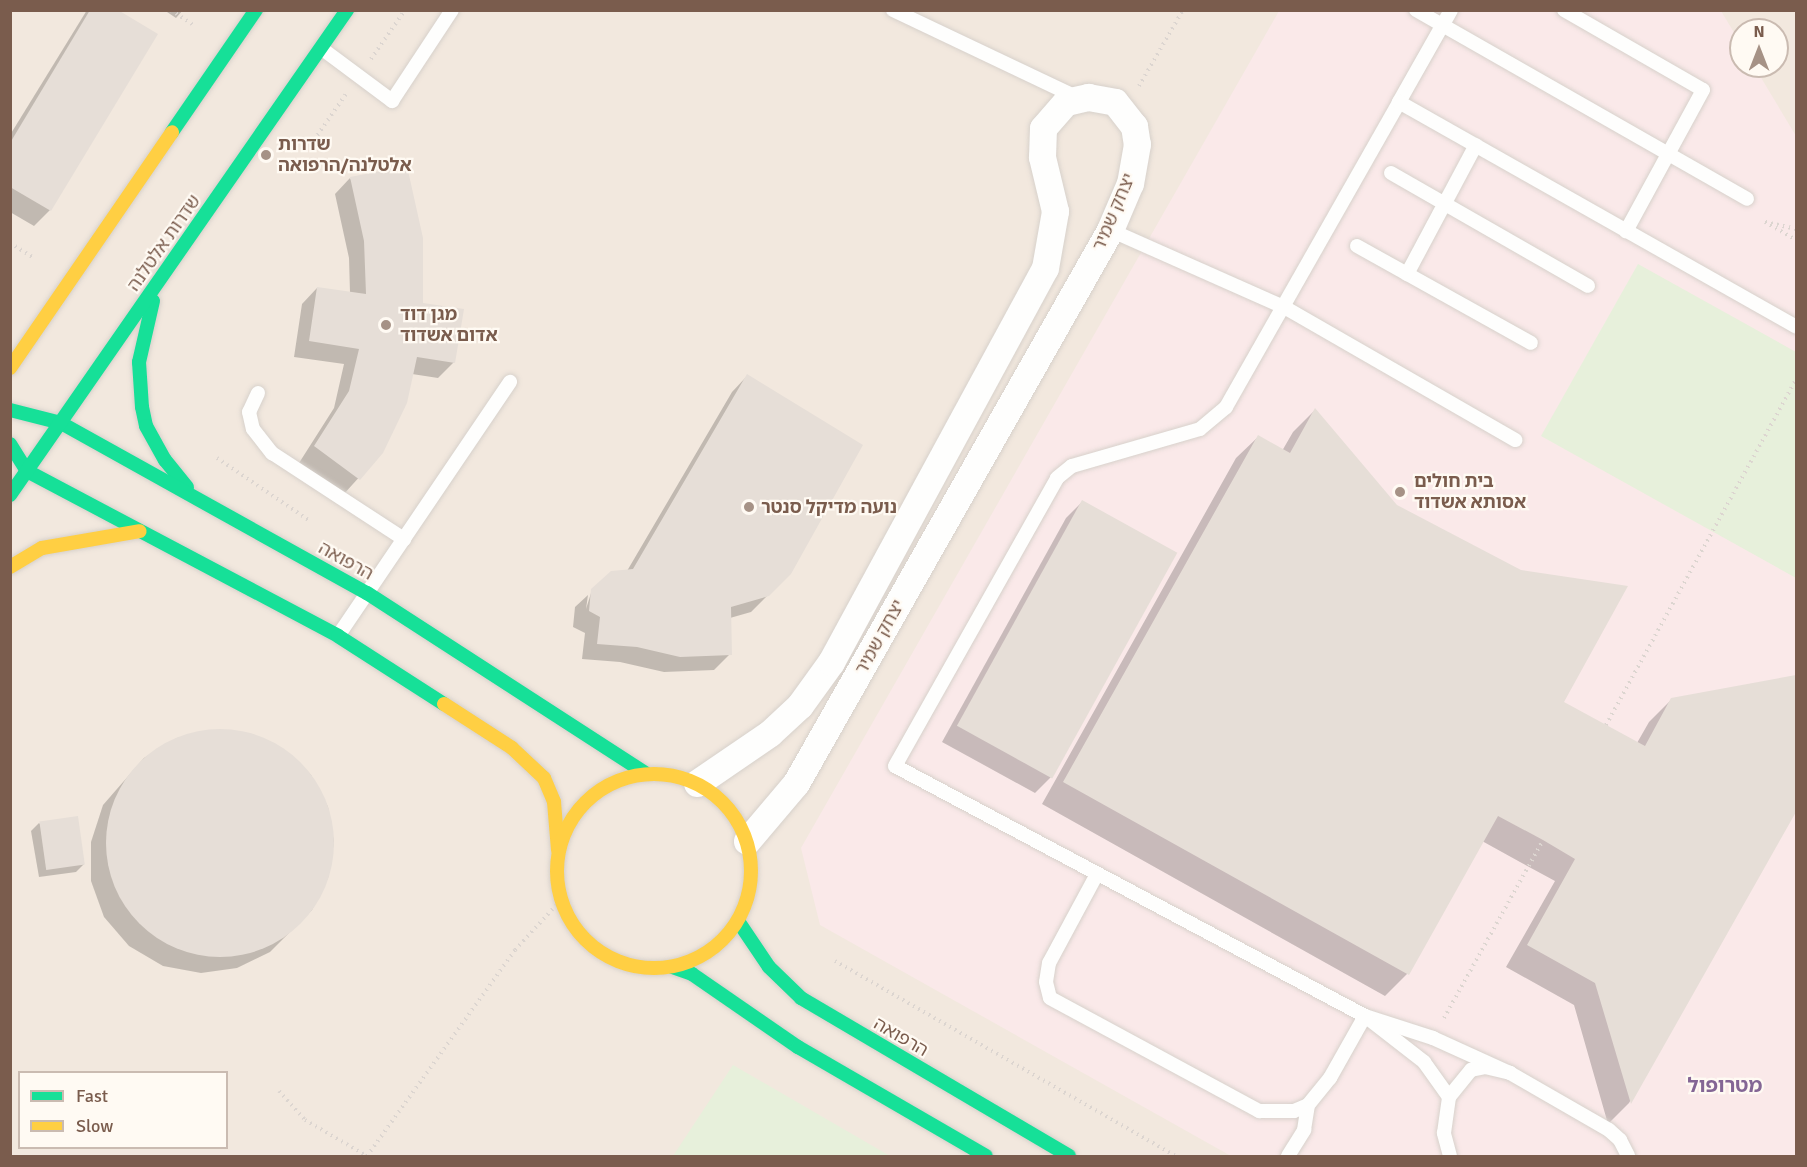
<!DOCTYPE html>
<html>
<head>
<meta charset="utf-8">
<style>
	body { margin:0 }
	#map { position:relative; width:1807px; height:1167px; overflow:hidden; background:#f9f5f0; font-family:Signika,"Noto Sans Hebrew",sans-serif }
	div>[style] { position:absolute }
	.residential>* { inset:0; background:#f2e8de }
	.medical>* { inset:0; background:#fae9e9 }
	.green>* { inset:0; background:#e7f0db }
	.shadow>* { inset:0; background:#0003 }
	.building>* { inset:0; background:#e6ded7; transform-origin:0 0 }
	.round { border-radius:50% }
	.path>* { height:4px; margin-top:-2px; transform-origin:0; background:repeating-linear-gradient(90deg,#dcd5d0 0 1.5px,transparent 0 6px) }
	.roads { filter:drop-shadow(0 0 2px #d7d1cb) drop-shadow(0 0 2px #d7d1cb) }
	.lane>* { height:14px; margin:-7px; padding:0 7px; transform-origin:7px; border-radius:7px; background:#fefefd }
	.street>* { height:27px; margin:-13.5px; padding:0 13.5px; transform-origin:13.5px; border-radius:13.5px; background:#fefefd }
	.fast>* { height:14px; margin:-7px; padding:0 7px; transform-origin:7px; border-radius:7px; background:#16e098 }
	.slow>* { height:14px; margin:-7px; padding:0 7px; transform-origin:7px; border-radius:7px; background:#ffcf43 }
	.slow>.ring { margin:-7px; padding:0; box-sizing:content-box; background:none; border:14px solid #ffcf43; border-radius:50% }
	.dots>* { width:16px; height:16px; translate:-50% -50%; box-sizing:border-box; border:3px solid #fffaf3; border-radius:50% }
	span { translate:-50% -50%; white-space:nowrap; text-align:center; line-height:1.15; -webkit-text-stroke:4.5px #fffaf3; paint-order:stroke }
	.poi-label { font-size:18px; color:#7a5c4d; font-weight:700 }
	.left { translate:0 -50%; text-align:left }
	.street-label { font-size:18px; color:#7a5c4d }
	.neighbourhood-label { font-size:20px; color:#846695; font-weight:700 }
	.frame { position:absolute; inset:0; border:12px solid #7a5c4d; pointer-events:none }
	.legend { position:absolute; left:18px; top:1071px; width:210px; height:78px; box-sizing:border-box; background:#fffaf3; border:2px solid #cabbb1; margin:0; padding:8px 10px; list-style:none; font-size:18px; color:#7a5c4d }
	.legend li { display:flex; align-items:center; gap:12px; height:30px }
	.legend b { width:30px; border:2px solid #cabbb1 }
	.north { position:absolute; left:1729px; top:18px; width:60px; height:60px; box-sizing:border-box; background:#fffaf3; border:2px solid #cabbb1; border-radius:50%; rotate:0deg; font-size:16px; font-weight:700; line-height:24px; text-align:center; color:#7a5c4d }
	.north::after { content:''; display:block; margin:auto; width:21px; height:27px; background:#a69286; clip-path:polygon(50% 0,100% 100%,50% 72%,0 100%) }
</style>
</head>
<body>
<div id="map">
	<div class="residential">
		<div style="clip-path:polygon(evenodd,11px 11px,1796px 11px,1796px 1156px,11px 1156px,11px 11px,1741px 30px,1777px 30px,1777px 66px,1741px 66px,1741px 30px,11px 11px,20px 1072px,226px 1072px,226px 1148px,20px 1148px,20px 1072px)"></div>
	</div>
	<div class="medical">
		<div style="clip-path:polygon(1279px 11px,1721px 11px,1741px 44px,1741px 66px,1754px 66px,1796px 136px,1796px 1156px,1231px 1156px,820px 925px,801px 848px)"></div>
	</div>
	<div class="green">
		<div style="clip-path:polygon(1638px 264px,1796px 352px,1796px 578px,1541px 436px)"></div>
		<div style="clip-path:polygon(733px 1065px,890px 1156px,673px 1156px)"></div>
	</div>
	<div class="shadow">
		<div style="clip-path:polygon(87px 10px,115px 10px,50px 210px,34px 226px,10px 212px,10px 135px)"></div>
		<div style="clip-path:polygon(164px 10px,183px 10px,176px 18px)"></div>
		<div style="clip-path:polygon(350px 178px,454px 362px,438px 378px,412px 374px,382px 452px,343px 495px,299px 463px,334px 408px,344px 364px,294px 357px,302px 304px,317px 288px,350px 293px,349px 258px,335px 194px)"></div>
		<div style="clip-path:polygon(747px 376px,790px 573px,751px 612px,730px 618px,730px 654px,714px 670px,664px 672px,620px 662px,582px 659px,585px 633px,573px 627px,575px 607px,588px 595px,586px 609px,592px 590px,627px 571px,732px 392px)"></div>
		<div style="clip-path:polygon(1315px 410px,1562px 703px,1637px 743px,1649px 722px,1671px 700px,1796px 676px,1796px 809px,1629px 1103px,1608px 1124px,1574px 1005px,1506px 967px,1555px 881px,1520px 862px,1482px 841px,1407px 974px,1385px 996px,1042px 804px,1236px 458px,1258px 437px,1282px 451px,1293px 432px)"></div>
		<div style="clip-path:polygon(1082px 502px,1175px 554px,1051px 777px,1035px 793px,942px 742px,1066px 518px)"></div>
		<div style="clip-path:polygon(216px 730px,252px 734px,284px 750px,311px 775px,328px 807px,334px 842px,328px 878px,312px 910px,270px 952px,237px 968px,201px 973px,163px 966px,129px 946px,104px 917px,91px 881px,91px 842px,103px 805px,144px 758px,177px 738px)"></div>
		<div style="clip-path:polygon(39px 823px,84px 864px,76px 872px,39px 877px,31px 831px)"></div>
	</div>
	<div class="building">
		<div style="clip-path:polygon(90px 10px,118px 10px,158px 34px,51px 211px,10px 187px,10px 143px)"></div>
		<div style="clip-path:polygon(407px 166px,423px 238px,423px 303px,464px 309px,455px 363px,417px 357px,407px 403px,383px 453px,360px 480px,314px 446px,349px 391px,359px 349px,309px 341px,317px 287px,366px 294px,364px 241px,350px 177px)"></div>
		<div style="clip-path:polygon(747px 374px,863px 445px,791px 574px,769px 596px,731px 607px,732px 655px,680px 657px,637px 647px,597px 644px,600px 617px,589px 611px,591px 589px,611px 571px,633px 569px)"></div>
		<div style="clip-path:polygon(1315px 408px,1397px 505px,1521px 570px,1628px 586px,1564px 702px,1645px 746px,1671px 698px,1796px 675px,1796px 812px,1631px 1104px,1595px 983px,1527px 945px,1575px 859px,1543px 840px,1498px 816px,1409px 975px,1063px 782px,1258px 435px,1290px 453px)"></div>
		<div style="left:1082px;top:500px;width:109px;height:258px;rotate:29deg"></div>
		<div class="round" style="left:106px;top:729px;width:228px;height:228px"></div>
		<div style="left:78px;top:816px;width:49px;height:39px;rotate:82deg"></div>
	</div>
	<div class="path">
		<div style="left:171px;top:10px;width:29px;rotate:34deg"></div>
		<div style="left:371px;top:59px;width:60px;rotate:-55.2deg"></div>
		<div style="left:1139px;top:86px;width:88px;rotate:-59.9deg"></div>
		<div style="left:314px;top:140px;width:56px;rotate:-55.2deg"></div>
		<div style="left:1796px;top:229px;width:32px;rotate:-167deg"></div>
		<div style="left:1765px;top:222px;width:36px;rotate:30deg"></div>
		<div style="left:10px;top:243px;width:28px;rotate:32deg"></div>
		<div style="left:217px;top:458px;width:112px;rotate:34.1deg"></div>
		<div style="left:1606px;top:725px;width:394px;rotate:-61.2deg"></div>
		<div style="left:835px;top:961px;width:393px;rotate:29.8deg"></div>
		<div style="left:1444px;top:1018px;width:204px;rotate:-60.9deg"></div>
		<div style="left:279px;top:1091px;width:39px;rotate:48deg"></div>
		<div style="left:305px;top:1120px;width:72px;rotate:30.1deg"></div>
		<div style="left:367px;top:1156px;width:254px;rotate:-54.3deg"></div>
		<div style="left:515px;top:950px;width:67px;rotate:-47.4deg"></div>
	</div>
	<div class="roads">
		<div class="lane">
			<div style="left:893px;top:10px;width:203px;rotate:25.4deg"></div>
			<div style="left:1416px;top:10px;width:381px;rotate:29.7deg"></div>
			<div style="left:1564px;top:10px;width:160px;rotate:29.9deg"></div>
			<div style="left:1703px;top:90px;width:161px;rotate:118.6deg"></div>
			<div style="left:321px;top:48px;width:89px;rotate:36.7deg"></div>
			<div style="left:392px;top:101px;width:109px;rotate:-56.6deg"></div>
			<div style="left:1399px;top:102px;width:106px;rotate:-60.5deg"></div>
			<div style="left:1391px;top:173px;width:227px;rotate:29.8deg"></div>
			<div style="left:1110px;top:230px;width:190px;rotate:23.9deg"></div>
			<div style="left:1284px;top:307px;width:267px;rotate:29.9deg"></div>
			<div style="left:1357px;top:246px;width:199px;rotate:29.1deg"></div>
			<div style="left:1407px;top:274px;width:146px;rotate:-61.9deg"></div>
			<div style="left:258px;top:393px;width:21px;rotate:115deg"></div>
			<div style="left:249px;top:412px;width:17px;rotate:77deg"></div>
			<div style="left:253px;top:429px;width:31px;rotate:52deg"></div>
			<div style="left:272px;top:453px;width:158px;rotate:33.1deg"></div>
			<div style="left:338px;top:636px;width:307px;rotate:-55.9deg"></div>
			<div style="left:1097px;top:874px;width:101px;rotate:118.3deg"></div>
			<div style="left:1049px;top:963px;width:19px;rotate:99deg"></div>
			<div style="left:1046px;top:982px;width:16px;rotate:76deg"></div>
			<div style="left:1050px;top:998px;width:238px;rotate:28.4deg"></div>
			<div style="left:1259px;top:1111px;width:35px"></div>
			<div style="left:1294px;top:1111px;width:15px;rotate:-23deg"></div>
			<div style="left:1308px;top:1105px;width:35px;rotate:-51deg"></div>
			<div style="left:1330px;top:1078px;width:71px;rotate:-60.6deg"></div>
			<div style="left:1365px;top:1016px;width:75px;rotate:37.9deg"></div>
			<div style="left:1424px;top:1062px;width:43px;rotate:54.5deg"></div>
			<div style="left:1510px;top:1073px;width:85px;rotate:-155.6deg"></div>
			<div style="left:1433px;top:1038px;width:71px;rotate:-162.1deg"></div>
			<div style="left:1365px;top:1016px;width:532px;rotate:-151.99deg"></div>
			<div style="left:895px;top:766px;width:330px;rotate:-60.6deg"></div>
			<div style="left:1057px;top:478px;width:19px;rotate:-39deg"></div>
			<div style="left:1072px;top:466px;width:133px;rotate:-16.1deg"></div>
			<div style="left:1200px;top:429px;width:34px;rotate:-40deg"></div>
			<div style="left:1226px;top:407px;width:351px;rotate:-60.4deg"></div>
			<div style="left:1399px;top:102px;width:456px;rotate:29.5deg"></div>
			<div style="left:1288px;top:1156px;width:31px;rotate:-58deg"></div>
			<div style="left:1304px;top:1130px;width:25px;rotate:-81deg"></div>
			<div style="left:1450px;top:1156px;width:24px;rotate:-105deg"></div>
			<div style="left:1444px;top:1133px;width:36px;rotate:-82deg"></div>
			<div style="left:1449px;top:1097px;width:35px;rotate:-51deg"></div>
			<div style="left:1471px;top:1070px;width:14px;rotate:-12deg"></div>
			<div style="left:1485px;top:1067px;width:26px;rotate:13deg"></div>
			<div style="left:1510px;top:1073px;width:114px;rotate:29.9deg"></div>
			<div style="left:1609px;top:1130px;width:15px;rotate:42deg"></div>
			<div style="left:1620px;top:1140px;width:18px;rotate:63deg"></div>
		</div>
		<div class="street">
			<div style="left:697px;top:783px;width:88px;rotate:-34.4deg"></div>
			<div style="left:770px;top:733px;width:41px;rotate:-43deg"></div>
			<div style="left:800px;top:705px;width:53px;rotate:-54.2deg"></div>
			<div style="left:831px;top:662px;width:448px;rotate:-61.5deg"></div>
			<div style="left:1045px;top:268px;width:58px;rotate:-80deg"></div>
			<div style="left:1055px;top:211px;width:56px;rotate:-103.5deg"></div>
			<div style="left:1042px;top:157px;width:29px;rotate:-88deg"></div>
			<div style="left:1043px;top:128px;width:35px;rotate:-49deg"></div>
			<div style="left:1066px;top:102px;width:23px;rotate:-13deg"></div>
			<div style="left:1088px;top:97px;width:27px;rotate:10deg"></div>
			<div style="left:1115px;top:102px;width:31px;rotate:52deg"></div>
			<div style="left:1134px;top:126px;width:18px;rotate:81deg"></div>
			<div style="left:1137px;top:144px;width:40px;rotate:100deg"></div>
			<div style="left:1130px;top:183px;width:51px;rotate:113.1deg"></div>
			<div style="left:1110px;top:230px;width:636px;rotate:119.59deg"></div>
			<div style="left:796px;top:783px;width:76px;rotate:130.2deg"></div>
		</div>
		<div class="fast">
			<div style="left:172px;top:132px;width:148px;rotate:-55.5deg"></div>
			<div style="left:153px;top:301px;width:63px;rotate:102.9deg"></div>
			<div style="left:139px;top:362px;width:45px;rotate:86.2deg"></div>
			<div style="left:142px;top:407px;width:19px;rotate:78deg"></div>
			<div style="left:146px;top:426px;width:39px;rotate:61deg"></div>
			<div style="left:165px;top:460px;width:35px;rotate:51deg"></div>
			<div style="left:10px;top:410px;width:53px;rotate:14.3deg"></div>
			<div style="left:61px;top:423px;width:350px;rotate:29.1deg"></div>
			<div style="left:367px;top:593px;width:333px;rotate:32.9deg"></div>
			<div style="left:10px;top:444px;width:32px;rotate:58deg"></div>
			<div style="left:27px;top:471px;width:352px;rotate:27.9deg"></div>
			<div style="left:338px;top:636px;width:126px;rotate:32.7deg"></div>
			<div style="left:10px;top:495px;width:591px;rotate:-55.21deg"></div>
			<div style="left:738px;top:921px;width:55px;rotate:56deg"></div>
			<div style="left:769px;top:967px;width:45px;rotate:44.1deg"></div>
			<div style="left:801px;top:998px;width:311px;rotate:30.5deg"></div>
			<div style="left:672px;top:967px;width:21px;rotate:19deg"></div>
			<div style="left:692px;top:974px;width:129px;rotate:34.6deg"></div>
			<div style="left:798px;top:1047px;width:217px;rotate:30.1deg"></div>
		</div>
		<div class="slow">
			<div style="left:10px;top:368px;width:286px;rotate:-55.5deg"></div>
			<div style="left:10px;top:567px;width:37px;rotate:-31deg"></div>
			<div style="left:42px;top:548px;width:99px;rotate:-9.8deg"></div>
			<div style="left:444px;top:704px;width:81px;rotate:32.9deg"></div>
			<div style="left:512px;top:748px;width:44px;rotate:43.2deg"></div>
			<div style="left:544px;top:778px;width:26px;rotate:67deg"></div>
			<div style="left:554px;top:802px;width:48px;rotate:85.2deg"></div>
			<div class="ring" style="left:557px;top:774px;width:180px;height:180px"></div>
		</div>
	</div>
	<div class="dots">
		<div style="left:266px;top:155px;background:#a69286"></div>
		<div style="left:386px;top:325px;background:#a69286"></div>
		<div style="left:1400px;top:492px;background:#a69286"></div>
		<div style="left:749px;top:507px;background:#a69286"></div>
	</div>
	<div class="poi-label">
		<span class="left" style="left:278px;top:155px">שדרות<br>אלטלנה/הרפואה</span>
		<span class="left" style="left:400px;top:325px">מגן דוד<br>אדום אשדוד</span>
		<span class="left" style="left:1414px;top:492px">בית חולים<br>אסותא אשדוד</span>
		<span class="left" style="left:761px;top:507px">נועה מדיקל סנטר</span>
	</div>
	<div class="street-label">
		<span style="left:1114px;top:212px;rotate:-67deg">יצחק שמיר</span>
		<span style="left:164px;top:243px;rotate:-55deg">שדרות אלטלנה</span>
		<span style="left:346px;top:561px;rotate:29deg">הרפואה</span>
		<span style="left:880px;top:637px;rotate:-61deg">יצחק שמיר</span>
		<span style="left:901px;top:1037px;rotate:30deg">הרפואה</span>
	</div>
	<div class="neighbourhood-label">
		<span style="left:1725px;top:1085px">מטרופול</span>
	</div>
	<div class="frame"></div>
	<ul class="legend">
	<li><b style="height:8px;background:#16e098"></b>Fast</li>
	<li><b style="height:8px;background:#ffcf43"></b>Slow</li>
	</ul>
	<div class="north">N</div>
</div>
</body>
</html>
